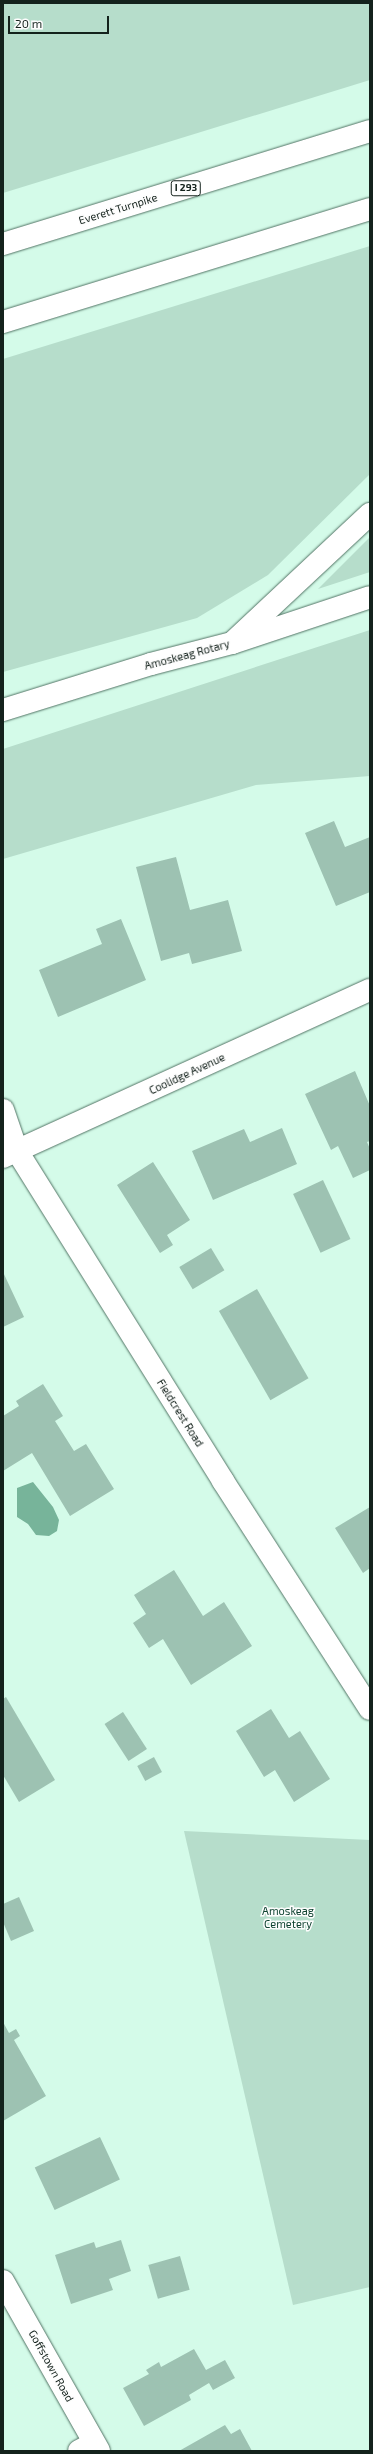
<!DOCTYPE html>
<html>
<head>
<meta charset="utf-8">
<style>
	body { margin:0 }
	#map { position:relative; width:373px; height:2454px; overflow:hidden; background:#d4fbe9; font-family:"Exo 2",sans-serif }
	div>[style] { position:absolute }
	.green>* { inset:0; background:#b6ddcb }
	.water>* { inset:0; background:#77b49a }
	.building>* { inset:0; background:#9dc2b2; transform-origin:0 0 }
	.roads { filter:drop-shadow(0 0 1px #527465) drop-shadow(0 0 1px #527465) }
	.minor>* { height:22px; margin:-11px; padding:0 11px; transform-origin:11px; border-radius:11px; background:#fff }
	.tertiary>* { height:22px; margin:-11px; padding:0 11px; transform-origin:11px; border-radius:11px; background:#fff }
	.secondary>* { height:22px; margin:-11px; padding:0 11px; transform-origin:11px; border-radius:11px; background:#fff }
	.motorway>* { height:22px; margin:-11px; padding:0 11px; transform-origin:11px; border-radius:11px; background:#fff }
	span { translate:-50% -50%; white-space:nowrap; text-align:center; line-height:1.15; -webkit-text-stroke:3px #fdfdfd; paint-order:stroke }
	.shield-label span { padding:1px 3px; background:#fdfdfd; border:1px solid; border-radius:3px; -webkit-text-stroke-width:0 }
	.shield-label { font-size:10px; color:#14221c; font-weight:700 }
	.street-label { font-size:11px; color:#14221c }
	.park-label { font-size:11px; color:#0f4331 }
	.frame { position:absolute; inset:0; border:4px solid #14221c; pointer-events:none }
	.scale { position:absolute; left:8px; top:16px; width:101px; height:18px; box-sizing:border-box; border:2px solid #14221c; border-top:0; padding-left:5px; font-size:12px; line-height:14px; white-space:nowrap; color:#14221c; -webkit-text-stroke:3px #fdfdfd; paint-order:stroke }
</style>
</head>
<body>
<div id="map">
	<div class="green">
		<div style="clip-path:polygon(3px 3px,370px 3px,370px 80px,3px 193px)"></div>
		<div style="clip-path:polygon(370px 246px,370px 474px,268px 575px,197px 618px,3px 672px,3px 359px)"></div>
		<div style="clip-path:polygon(370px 537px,370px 572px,318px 589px)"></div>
		<div style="clip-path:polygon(370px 630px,370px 776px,256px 785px,3px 859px,3px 749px)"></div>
		<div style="clip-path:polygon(184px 1831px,370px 1840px,370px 2287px,293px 2305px)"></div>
	</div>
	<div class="water">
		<div style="clip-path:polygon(33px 1482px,53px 1507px,59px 1520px,57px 1531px,49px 1536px,36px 1535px,28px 1524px,17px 1517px,17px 1488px)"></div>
	</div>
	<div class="building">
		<div style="clip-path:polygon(334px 821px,345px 847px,370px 837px,370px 892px,336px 906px,305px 833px)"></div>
		<div style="clip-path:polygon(176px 857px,190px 910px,228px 900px,242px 951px,192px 964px,189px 953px,161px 961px,136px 867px)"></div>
		<div style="clip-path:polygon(121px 919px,146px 980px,58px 1017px,39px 970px,102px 944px,96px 929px)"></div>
		<div style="clip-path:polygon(355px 1071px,370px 1106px,370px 1141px,367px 1142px,370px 1149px,370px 1170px,353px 1178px,338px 1146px,331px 1150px,305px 1094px)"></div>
		<div style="clip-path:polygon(282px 1128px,297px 1164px,213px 1200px,192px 1151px,244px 1129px,250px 1142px)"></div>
		<div style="clip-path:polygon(153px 1162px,190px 1220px,167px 1235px,173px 1245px,160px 1253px,117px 1185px)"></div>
		<div style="left:323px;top:1180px;width:65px;height:33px;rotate:65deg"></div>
		<div style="left:211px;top:1248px;width:26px;height:37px;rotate:59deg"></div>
		<div style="clip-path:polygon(3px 1272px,24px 1317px,3px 1327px)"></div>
		<div style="left:257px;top:1289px;width:103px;height:44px;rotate:60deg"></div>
		<div style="clip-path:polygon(43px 1384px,63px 1416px,55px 1421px,74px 1451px,86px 1444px,114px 1489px,70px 1516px,32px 1453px,3px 1471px,3px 1416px,19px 1406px,16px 1401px)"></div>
		<div style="clip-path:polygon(370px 1507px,370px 1568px,363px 1573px,335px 1528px)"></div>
		<div style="clip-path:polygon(174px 1570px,203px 1616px,224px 1602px,252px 1646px,191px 1685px,163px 1639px,149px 1648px,133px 1623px,146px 1614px,134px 1595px)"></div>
		<div style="clip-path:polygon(6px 1697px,55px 1780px,19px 1802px,3px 1775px,3px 1699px)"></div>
		<div style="clip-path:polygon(271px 1709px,289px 1738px,300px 1731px,330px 1779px,294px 1802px,275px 1770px,264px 1777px,236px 1731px)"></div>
		<div style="left:123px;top:1712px;width:44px;height:22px;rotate:57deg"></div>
		<div style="left:154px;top:1757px;width:17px;height:19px;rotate:62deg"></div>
		<div style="clip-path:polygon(19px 1897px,34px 1931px,11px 1941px,3px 1922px,3px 1904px)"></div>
		<div style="clip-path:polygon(3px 2022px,9px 2033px,16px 2029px,20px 2036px,14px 2040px,46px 2096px,3px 2121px)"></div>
		<div style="left:100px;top:2137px;width:47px;height:72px;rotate:65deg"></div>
		<div style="clip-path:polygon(121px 2240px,131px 2271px,109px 2279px,113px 2290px,71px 2304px,55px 2255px,94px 2242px,96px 2248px)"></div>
		<div style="left:180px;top:2256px;width:35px;height:33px;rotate:74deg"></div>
		<div style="clip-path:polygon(194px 2349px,206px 2370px,225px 2360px,235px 2378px,213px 2390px,209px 2383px,189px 2395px,191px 2400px,144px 2426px,123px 2388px,149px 2374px,146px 2370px,159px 2362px,161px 2367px)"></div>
		<div style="clip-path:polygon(225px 2425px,231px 2434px,240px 2429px,252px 2451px,179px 2451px)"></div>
	</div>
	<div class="roads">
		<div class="minor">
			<div style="left:3px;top:1110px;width:43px;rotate:71.1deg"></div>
			<div style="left:17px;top:1151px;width:389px;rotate:58deg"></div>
			<div style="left:223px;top:1481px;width:271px;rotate:57.2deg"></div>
			<div style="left:79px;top:2451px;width:17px;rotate:-28deg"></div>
		</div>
		<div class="tertiary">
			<div style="left:3px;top:1157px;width:403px;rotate:-24.5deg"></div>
		</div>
		<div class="secondary">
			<div style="left:3px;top:710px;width:155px;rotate:-17.3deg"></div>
			<div style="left:151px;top:664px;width:84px;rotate:-14.5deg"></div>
			<div style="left:232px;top:643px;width:145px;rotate:-18.4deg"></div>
			<div style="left:3px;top:2281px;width:195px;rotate:60.5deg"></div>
		</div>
		<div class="motorway">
			<div style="left:3px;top:244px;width:384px;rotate:-17.1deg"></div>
			<div style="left:3px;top:322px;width:384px;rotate:-17.1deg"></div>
			<div style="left:232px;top:643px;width:189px;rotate:-43.1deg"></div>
		</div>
	</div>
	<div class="shield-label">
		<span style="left:186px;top:188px">I 293</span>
	</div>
	<div class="street-label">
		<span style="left:118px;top:209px;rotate:-17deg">Everett Turnpike</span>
		<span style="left:187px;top:655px;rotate:-15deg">Amoskeag Rotary</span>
		<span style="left:187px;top:1074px;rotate:-25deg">Coolidge Avenue</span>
		<span style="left:180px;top:1413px;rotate:58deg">Fieldcrest Road</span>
		<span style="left:51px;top:2366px;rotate:61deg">Goffstown Road</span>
	</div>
	<div class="park-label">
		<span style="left:288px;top:1918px">Amoskeag<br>Cemetery</span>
	</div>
	<div class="frame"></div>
	<div class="scale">20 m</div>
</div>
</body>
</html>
